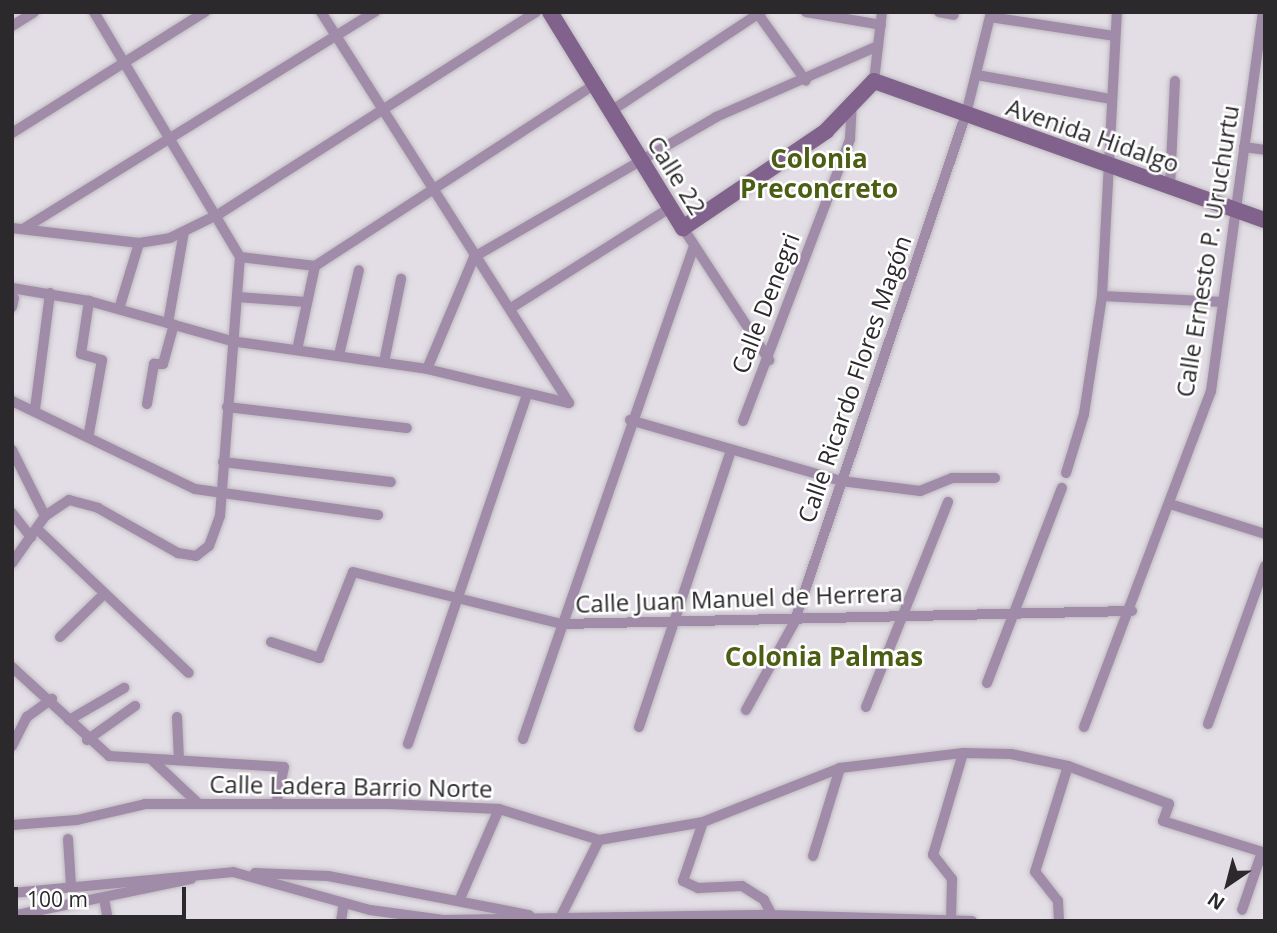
<!DOCTYPE html>
<html>
<head>
<meta charset="utf-8">
<style>
	body { margin:0 }
	#map { position:relative; width:1277px; height:933px; overflow:hidden; background:#e3dee5; font-family:"Open Sans",sans-serif }
	div>[style] { position:absolute }
	.roads { filter:drop-shadow(0 0 2px #bebac0) drop-shadow(0 0 2px #bebac0) }
	.street>* { height:10px; margin:-5px; padding:0 5px; transform-origin:5px; border-radius:5px; background:#a08ba8 }
	.secondary>* { height:16px; margin:-8px; padding:0 8px; transform-origin:8px; border-radius:8px; background:#80628c }
	span { translate:-50% -50%; white-space:nowrap; text-align:center; line-height:1.15; -webkit-text-stroke:5px #fff; paint-order:stroke }
	.street-label { font-size:24px; color:#2b292b }
	.neighbourhood-label { font-size:26px; color:#4b5e13; font-weight:700 }
	.frame { position:absolute; inset:0; border:14px solid #2b292b; pointer-events:none }
	.north { position:absolute; left:1193px; top:849px; width:70px; height:70px; -webkit-text-stroke:5px #fff; paint-order:stroke; rotate:215deg; font-size:19px; font-weight:700; line-height:28px; text-align:center; color:#2b292b }
	.north::after { content:''; display:block; margin:auto; width:24px; height:32px; background:#2b292b; clip-path:polygon(50% 0,100% 100%,50% 72%,0 100%) }
	.scale { position:absolute; left:14px; top:887px; width:172px; height:32px; box-sizing:border-box; border:4px solid #2b292b; border-top:0; padding-left:9px; font-size:21px; line-height:24px; white-space:nowrap; color:#2b292b; -webkit-text-stroke:5px #fff; paint-order:stroke }
</style>
</head>
<body>
<div id="map">
	<div class="roads">
		<div class="street">
			<div style="left:321px;top:12px;width:463px;rotate:57.6deg"></div>
			<div style="left:806px;top:12px;width:76px;rotate:9.8deg"></div>
			<div style="left:939px;top:12px;width:15px;rotate:11deg"></div>
			<div style="left:758px;top:14px;width:82px;rotate:54.4deg"></div>
			<div style="left:990px;top:17px;width:125px;rotate:8.7deg"></div>
			<div style="left:12px;top:26px;width:26px;rotate:-32deg"></div>
			<div style="left:977px;top:75px;width:135px;rotate:10.2deg"></div>
			<div style="left:874px;top:81px;width:69px;rotate:-83.4deg"></div>
			<div style="left:611px;top:111px;width:180px;rotate:-33.4deg"></div>
			<div style="left:12px;top:133px;width:228px;rotate:-32.1deg"></div>
			<div style="left:1244px;top:147px;width:21px;rotate:8deg"></div>
			<div style="left:1170px;top:186px;width:105px;rotate:-87.3deg"></div>
			<div style="left:12px;top:228px;width:128px;rotate:6.7deg"></div>
			<div style="left:139px;top:243px;width:31px;rotate:-9deg"></div>
			<div style="left:170px;top:238px;width:55px;rotate:-26.1deg"></div>
			<div style="left:219px;top:214px;width:376px;rotate:-32.5deg"></div>
			<div style="left:683px;top:228px;width:158px;rotate:56.9deg"></div>
			<div style="left:23px;top:229px;width:414px;rotate:-31.7deg"></div>
			<div style="left:240px;top:257px;width:76px;rotate:6.8deg"></div>
			<div style="left:315px;top:266px;width:333px;rotate:-33deg"></div>
			<div style="left:12px;top:288px;width:78px;rotate:9.6deg"></div>
			<div style="left:89px;top:301px;width:148px;rotate:15.7deg"></div>
			<div style="left:231px;top:341px;width:198px;rotate:8.1deg"></div>
			<div style="left:427px;top:369px;width:146px;rotate:13.5deg"></div>
			<div style="left:1102px;top:296px;width:121px;rotate:2.8deg"></div>
			<div style="left:237px;top:297px;width:69px;rotate:4.1deg"></div>
			<div style="left:12px;top:307px;width:9px;rotate:-77deg"></div>
			<div style="left:511px;top:308px;width:188px;rotate:-32.2deg"></div>
			<div style="left:119px;top:309px;width:69px;rotate:-73.1deg"></div>
			<div style="left:168px;top:323px;width:93px;rotate:-80.1deg"></div>
			<div style="left:297px;top:350px;width:86px;rotate:-77.9deg"></div>
			<div style="left:339px;top:355px;width:87px;rotate:-76.8deg"></div>
			<div style="left:384px;top:362px;width:85px;rotate:-78.4deg"></div>
			<div style="left:427px;top:369px;width:121px;rotate:-67.2deg"></div>
			<div style="left:474px;top:257px;width:280px;rotate:-30deg"></div>
			<div style="left:716px;top:117px;width:177px;rotate:-23.7deg"></div>
			<div style="left:12px;top:401px;width:203px;rotate:25.7deg"></div>
			<div style="left:195px;top:489px;width:185px;rotate:8.1deg"></div>
			<div style="left:147px;top:404px;width:41px;rotate:-80.1deg"></div>
			<div style="left:154px;top:364px;width:9px"></div>
			<div style="left:163px;top:364px;width:41px;rotate:-74.6deg"></div>
			<div style="left:227px;top:407px;width:181px;rotate:6.7deg"></div>
			<div style="left:35px;top:409px;width:117px;rotate:-82.6deg"></div>
			<div style="left:630px;top:420px;width:220px;rotate:16.1deg"></div>
			<div style="left:841px;top:481px;width:80px;rotate:7.2deg"></div>
			<div style="left:920px;top:491px;width:35px;rotate:-22deg"></div>
			<div style="left:952px;top:478px;width:43px"></div>
			<div style="left:743px;top:421px;width:302px;rotate:-69.2deg"></div>
			<div style="left:850px;top:139px;width:34px;rotate:-87deg"></div>
			<div style="left:89px;top:433px;width:74px;rotate:-79.9deg"></div>
			<div style="left:102px;top:360px;width:22px;rotate:-164deg"></div>
			<div style="left:81px;top:354px;width:54px;rotate:-81.4deg"></div>
			<div style="left:12px;top:450px;width:74px;rotate:63.4deg"></div>
			<div style="left:223px;top:462px;width:169px;rotate:6.8deg"></div>
			<div style="left:1066px;top:473px;width:62px;rotate:-73deg"></div>
			<div style="left:1084px;top:414px;width:119px;rotate:-81.3deg"></div>
			<div style="left:1102px;top:296px;width:284px;rotate:-87deg"></div>
			<div style="left:1170px;top:504px;width:100px;rotate:17.5deg"></div>
			<div style="left:12px;top:513px;width:31px;rotate:52deg"></div>
			<div style="left:37px;top:529px;width:209px;rotate:43.5deg"></div>
			<div style="left:12px;top:563px;width:57px;rotate:-54.9deg"></div>
			<div style="left:45px;top:516px;width:29px;rotate:-34deg"></div>
			<div style="left:69px;top:500px;width:30px;rotate:15deg"></div>
			<div style="left:98px;top:508px;width:92px;rotate:29.4deg"></div>
			<div style="left:178px;top:553px;width:18px;rotate:9deg"></div>
			<div style="left:196px;top:556px;width:16px;rotate:-38deg"></div>
			<div style="left:209px;top:546px;width:32px;rotate:-70deg"></div>
			<div style="left:220px;top:516px;width:260px;rotate:-85.6deg"></div>
			<div style="left:240px;top:257px;width:285px;rotate:-120.8deg"></div>
			<div style="left:60px;top:637px;width:57px;rotate:-44.3deg"></div>
			<div style="left:271px;top:642px;width:51px;rotate:18.4deg"></div>
			<div style="left:319px;top:658px;width:92px;rotate:-68.4deg"></div>
			<div style="left:353px;top:572px;width:215px;rotate:14deg"></div>
			<div style="left:562px;top:624px;width:570px;rotate:-1.31deg"></div>
			<div style="left:12px;top:667px;width:132px;rotate:42.5deg"></div>
			<div style="left:109px;top:756px;width:175px;rotate:3.6deg"></div>
			<div style="left:284px;top:767px;width:38px;rotate:102deg"></div>
			<div style="left:987px;top:683px;width:209px;rotate:-69deg"></div>
			<div style="left:866px;top:707px;width:221px;rotate:-68.2deg"></div>
			<div style="left:746px;top:710px;width:99px;rotate:-61.1deg"></div>
			<div style="left:794px;top:623px;width:537px;rotate:-71.33deg"></div>
			<div style="left:966px;top:114px;width:105px;rotate:-76.2deg"></div>
			<div style="left:177px;top:717px;width:43px;rotate:87.3deg"></div>
			<div style="left:69px;top:720px;width:64px;rotate:-30.2deg"></div>
			<div style="left:1208px;top:724px;width:168px;rotate:-70.2deg"></div>
			<div style="left:639px;top:727px;width:291px;rotate:-71.6deg"></div>
			<div style="left:1084px;top:727px;width:359px;rotate:-69.3deg"></div>
			<div style="left:1211px;top:391px;width:383px;rotate:-82.2deg"></div>
			<div style="left:523px;top:739px;width:522px;rotate:-70.87deg"></div>
			<div style="left:87px;top:740px;width:59px;rotate:-35.3deg"></div>
			<div style="left:408px;top:744px;width:370px;rotate:-71.2deg"></div>
			<div style="left:12px;top:746px;width:33px;rotate:-63deg"></div>
			<div style="left:27px;top:717px;width:31px;rotate:-36deg"></div>
			<div style="left:152px;top:760px;width:63px;rotate:43.1deg"></div>
			<div style="left:703px;top:822px;width:62px;rotate:108.7deg"></div>
			<div style="left:683px;top:881px;width:17px;rotate:25deg"></div>
			<div style="left:698px;top:888px;width:44px;rotate:-2.6deg"></div>
			<div style="left:742px;top:886px;width:26px;rotate:32deg"></div>
			<div style="left:764px;top:900px;width:17px;rotate:62deg"></div>
			<div style="left:12px;top:825px;width:65px;rotate:-4.4deg"></div>
			<div style="left:77px;top:820px;width:70px;rotate:-13.2deg"></div>
			<div style="left:145px;top:804px;width:244px"></div>
			<div style="left:389px;top:804px;width:110px;rotate:2.6deg"></div>
			<div style="left:499px;top:809px;width:105px;rotate:17.2deg"></div>
			<div style="left:599px;top:840px;width:106px;rotate:-9.8deg"></div>
			<div style="left:703px;top:822px;width:147px;rotate:-21.5deg"></div>
			<div style="left:840px;top:768px;width:124px;rotate:-7deg"></div>
			<div style="left:963px;top:753px;width:48px;rotate:1.2deg"></div>
			<div style="left:1011px;top:754px;width:58px;rotate:11.9deg"></div>
			<div style="left:1068px;top:766px;width:108px;rotate:20.6deg"></div>
			<div style="left:1169px;top:804px;width:18px;rotate:109deg"></div>
			<div style="left:1163px;top:821px;width:104px;rotate:17.4deg"></div>
			<div style="left:1262px;top:852px;width:61px;rotate:109deg"></div>
			<div style="left:68px;top:839px;width:46px;rotate:86.3deg"></div>
			<div style="left:813px;top:856px;width:92px;rotate:-72.9deg"></div>
			<div style="left:255px;top:873px;width:73px;rotate:2.4deg"></div>
			<div style="left:328px;top:876px;width:205px;rotate:11deg"></div>
			<div style="left:12px;top:893px;width:222px;rotate:-5.4deg"></div>
			<div style="left:233px;top:872px;width:142px;rotate:15.5deg"></div>
			<div style="left:370px;top:910px;width:74px;rotate:7.8deg"></div>
			<div style="left:443px;top:920px;width:329px;rotate:-0.9deg"></div>
			<div style="left:772px;top:915px;width:200px;rotate:1.7deg"></div>
			<div style="left:104px;top:898px;width:23px;rotate:80deg"></div>
			<div style="left:459px;top:901px;width:100px;rotate:-66.5deg"></div>
			<div style="left:12px;top:916px;width:183px;rotate:-11.7deg"></div>
			<div style="left:560px;top:918px;width:87px;rotate:-63.4deg"></div>
			<div style="left:951px;top:920px;width:41px;rotate:-88.6deg"></div>
			<div style="left:952px;top:879px;width:31px;rotate:-128deg"></div>
			<div style="left:933px;top:855px;width:106px;rotate:-73.6deg"></div>
			<div style="left:341px;top:921px;width:18px;rotate:-81deg"></div>
			<div style="left:1059px;top:921px;width:20px;rotate:-93deg"></div>
			<div style="left:1058px;top:901px;width:37px;rotate:-128deg"></div>
			<div style="left:1035px;top:872px;width:111px;rotate:-72.7deg"></div>
		</div>
		<div class="secondary">
			<div style="left:550px;top:12px;width:254px;rotate:58.4deg"></div>
			<div style="left:683px;top:228px;width:173px;rotate:-34.1deg"></div>
			<div style="left:826px;top:131px;width:69px;rotate:-46.2deg"></div>
			<div style="left:874px;top:81px;width:415px;rotate:19.6deg"></div>
		</div>
	</div>
	<div class="street-label">
		<span style="left:1093px;top:135px;rotate:19deg">Avenida Hidalgo</span>
		<span style="left:677px;top:175px;rotate:58deg">Calle 22</span>
		<span style="left:1207px;top:251px;rotate:-81deg">Calle Ernesto P. Uruchurtu</span>
		<span style="left:765px;top:303px;rotate:-69deg">Calle Denegri</span>
		<span style="left:854px;top:379px;rotate:-71deg">Calle Ricardo Flores Magón</span>
		<span style="left:739px;top:598px;rotate:-2deg">Calle Juan Manuel de Herrera</span>
		<span style="left:351px;top:786px;rotate:1deg">Calle Ladera Barrio Norte</span>
	</div>
	<div class="neighbourhood-label">
		<span style="left:819px;top:174px">Colonia<br>Preconcreto</span>
		<span style="left:824px;top:657px">Colonia Palmas</span>
	</div>
	<div class="frame"></div>
	<div class="north">N</div>
	<div class="scale">100 m</div>
</div>
</body>
</html>
